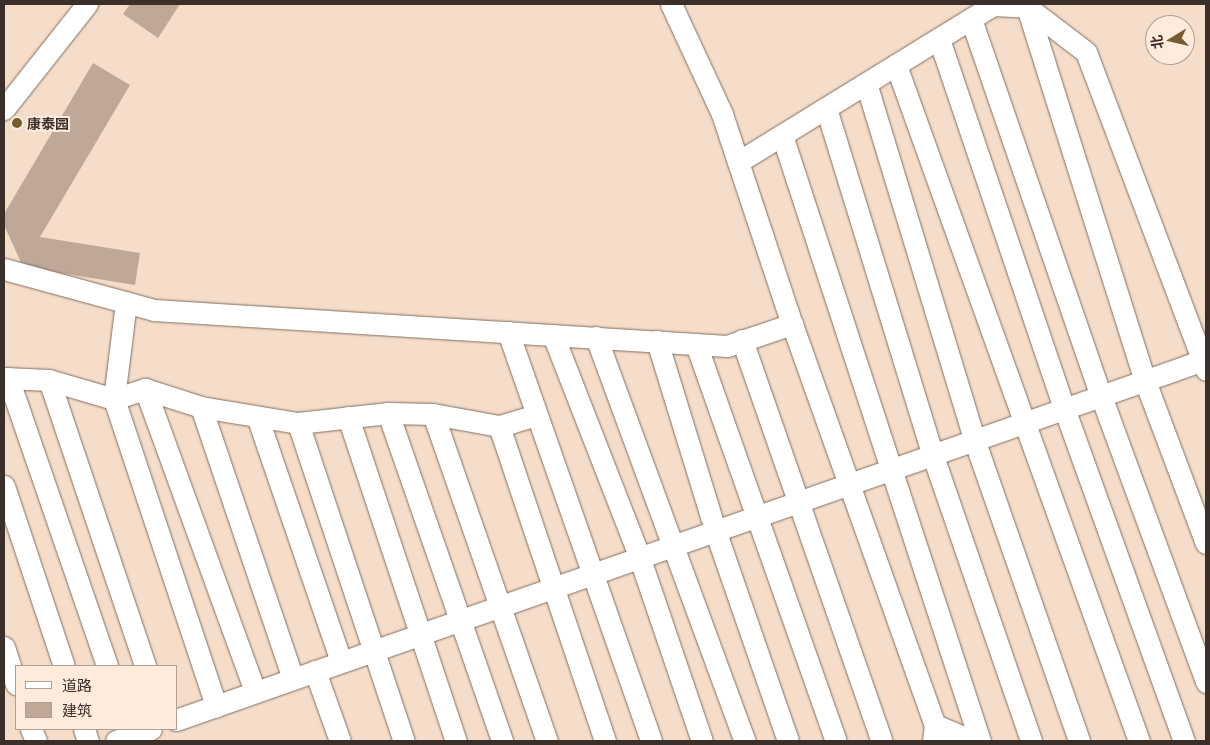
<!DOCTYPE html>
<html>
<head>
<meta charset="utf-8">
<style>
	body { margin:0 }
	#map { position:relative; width:1210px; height:745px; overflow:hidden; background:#f5ddca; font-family:Literata,"Noto Sans SC",serif }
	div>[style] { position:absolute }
	.building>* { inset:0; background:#bfa897 }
	.roads { filter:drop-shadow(0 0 1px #836e5e) drop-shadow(0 0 1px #836e5e) }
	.minor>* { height:21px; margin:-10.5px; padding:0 10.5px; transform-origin:10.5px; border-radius:10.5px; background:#fff }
	.dots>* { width:14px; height:14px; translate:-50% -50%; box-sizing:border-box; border:2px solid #ffebdc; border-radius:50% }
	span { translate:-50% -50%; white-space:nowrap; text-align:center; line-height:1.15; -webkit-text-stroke:4px #ffebdc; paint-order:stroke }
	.poi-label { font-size:14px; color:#3a3029; font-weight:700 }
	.left { translate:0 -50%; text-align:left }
	.frame { position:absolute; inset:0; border:5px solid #3a3029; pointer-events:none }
	.legend { position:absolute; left:15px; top:665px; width:162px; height:65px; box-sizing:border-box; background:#ffebdc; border:1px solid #b0a094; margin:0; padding:6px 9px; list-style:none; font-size:15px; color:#3a3029 }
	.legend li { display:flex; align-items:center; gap:10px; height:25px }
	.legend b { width:25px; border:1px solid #b0a094 }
	.north { position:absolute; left:1145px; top:15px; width:50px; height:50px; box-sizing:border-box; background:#ffebdc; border:1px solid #b0a094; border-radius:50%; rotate:261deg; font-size:14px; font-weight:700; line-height:20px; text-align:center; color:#3a3029 }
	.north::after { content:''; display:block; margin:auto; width:18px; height:22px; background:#785b2f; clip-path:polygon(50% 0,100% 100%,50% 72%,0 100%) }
</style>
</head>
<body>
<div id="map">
	<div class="building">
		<div style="clip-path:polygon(130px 4px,180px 4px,158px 38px,123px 14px)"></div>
		<div style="clip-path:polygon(93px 63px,130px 85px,40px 237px,140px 253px,135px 285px,23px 267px,4px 225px,4px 214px)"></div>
	</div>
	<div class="roads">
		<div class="minor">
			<div style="left:671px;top:4px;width:121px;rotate:65.1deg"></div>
			<div style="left:722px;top:114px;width:221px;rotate:71.6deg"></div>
			<div style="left:792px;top:324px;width:426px;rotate:70.4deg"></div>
			<div style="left:935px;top:725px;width:16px;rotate:97deg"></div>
			<div style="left:1027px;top:7px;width:392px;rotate:72.5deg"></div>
			<div style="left:1145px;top:381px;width:173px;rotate:69.4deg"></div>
			<div style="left:971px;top:19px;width:399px;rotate:71deg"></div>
			<div style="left:1101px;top:396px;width:305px;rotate:69.8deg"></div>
			<div style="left:939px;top:39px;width:390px;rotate:71.3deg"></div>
			<div style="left:1064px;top:408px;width:354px;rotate:70.2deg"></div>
			<div style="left:896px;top:65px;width:718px;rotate:70.23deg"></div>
			<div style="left:866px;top:83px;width:372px;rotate:73.1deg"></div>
			<div style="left:974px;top:439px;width:320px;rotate:70.8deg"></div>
			<div style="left:826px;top:108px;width:361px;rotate:72.9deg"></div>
			<div style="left:932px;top:453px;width:305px;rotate:71deg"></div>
			<div style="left:4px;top:109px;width:134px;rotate:-51.7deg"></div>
			<div style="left:782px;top:135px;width:638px;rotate:71.91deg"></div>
			<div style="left:738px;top:162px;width:299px;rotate:-31.6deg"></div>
			<div style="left:993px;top:5px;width:34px;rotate:3deg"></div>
			<div style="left:1027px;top:7px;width:74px;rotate:37.3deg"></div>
			<div style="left:1086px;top:52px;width:340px;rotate:69.3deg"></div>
			<div style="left:4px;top:269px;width:156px;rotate:15.3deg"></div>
			<div style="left:154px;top:310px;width:574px;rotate:3.6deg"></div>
			<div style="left:727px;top:346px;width:69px;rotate:-18.7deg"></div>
			<div style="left:126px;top:302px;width:98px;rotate:97.1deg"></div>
			<div style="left:114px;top:399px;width:324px;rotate:71.6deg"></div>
			<div style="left:508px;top:332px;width:433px;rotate:70.7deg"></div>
			<div style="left:553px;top:335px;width:237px;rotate:68.7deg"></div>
			<div style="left:639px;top:556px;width:195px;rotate:71.2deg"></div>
			<div style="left:596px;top:337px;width:431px;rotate:69.8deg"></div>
			<div style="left:742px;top:340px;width:425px;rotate:70.8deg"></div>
			<div style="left:657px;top:341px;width:198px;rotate:72.9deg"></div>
			<div style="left:715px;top:530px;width:223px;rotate:70.9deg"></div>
			<div style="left:696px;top:344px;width:421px;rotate:70.6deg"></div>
			<div style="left:4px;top:378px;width:45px;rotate:2.5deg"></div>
			<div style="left:49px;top:380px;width:68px;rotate:16.3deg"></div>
			<div style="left:114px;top:399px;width:33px;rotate:-18deg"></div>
			<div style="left:145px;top:389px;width:59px;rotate:17.8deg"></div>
			<div style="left:201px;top:407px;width:98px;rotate:9.4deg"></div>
			<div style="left:298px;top:423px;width:91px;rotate:-6.3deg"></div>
			<div style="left:388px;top:413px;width:45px;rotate:1.3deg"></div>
			<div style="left:433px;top:414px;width:67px;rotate:10.3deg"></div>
			<div style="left:8px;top:378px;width:305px;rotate:71deg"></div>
			<div style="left:49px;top:380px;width:302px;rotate:71.4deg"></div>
			<div style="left:145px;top:389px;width:322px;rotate:70deg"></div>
			<div style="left:201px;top:407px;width:287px;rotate:71.3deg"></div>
			<div style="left:388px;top:413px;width:347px;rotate:70.8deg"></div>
			<div style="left:433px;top:414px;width:346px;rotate:70.8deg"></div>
			<div style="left:536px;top:415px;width:39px;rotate:163deg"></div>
			<div style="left:499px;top:426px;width:332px;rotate:71.4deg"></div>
			<div style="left:348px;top:417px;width:342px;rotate:71.6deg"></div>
			<div style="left:258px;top:419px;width:256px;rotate:71.1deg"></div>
			<div style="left:298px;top:423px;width:335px;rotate:71.6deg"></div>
			<div style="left:4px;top:486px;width:190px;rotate:71.6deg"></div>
			<div style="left:4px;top:647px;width:39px;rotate:72deg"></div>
			<div style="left:315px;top:671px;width:74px;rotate:70.3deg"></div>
			<div style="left:176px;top:720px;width:1091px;rotate:-19.31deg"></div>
			<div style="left:935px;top:725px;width:41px;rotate:22.8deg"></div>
			<div style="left:31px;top:729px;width:13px;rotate:67deg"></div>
			<div style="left:84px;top:729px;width:13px;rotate:72deg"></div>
			<div style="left:116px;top:741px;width:37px;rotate:-19deg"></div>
		</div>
	</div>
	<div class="dots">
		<div style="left:17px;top:123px;background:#785b2f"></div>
	</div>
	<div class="poi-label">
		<span class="left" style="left:27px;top:123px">康泰园</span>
	</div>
	<div class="frame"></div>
	<ul class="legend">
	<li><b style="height:6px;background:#fff"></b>道路</li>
	<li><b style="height:14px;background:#bfa897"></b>建筑</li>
	</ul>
	<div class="north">北</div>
</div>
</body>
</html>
